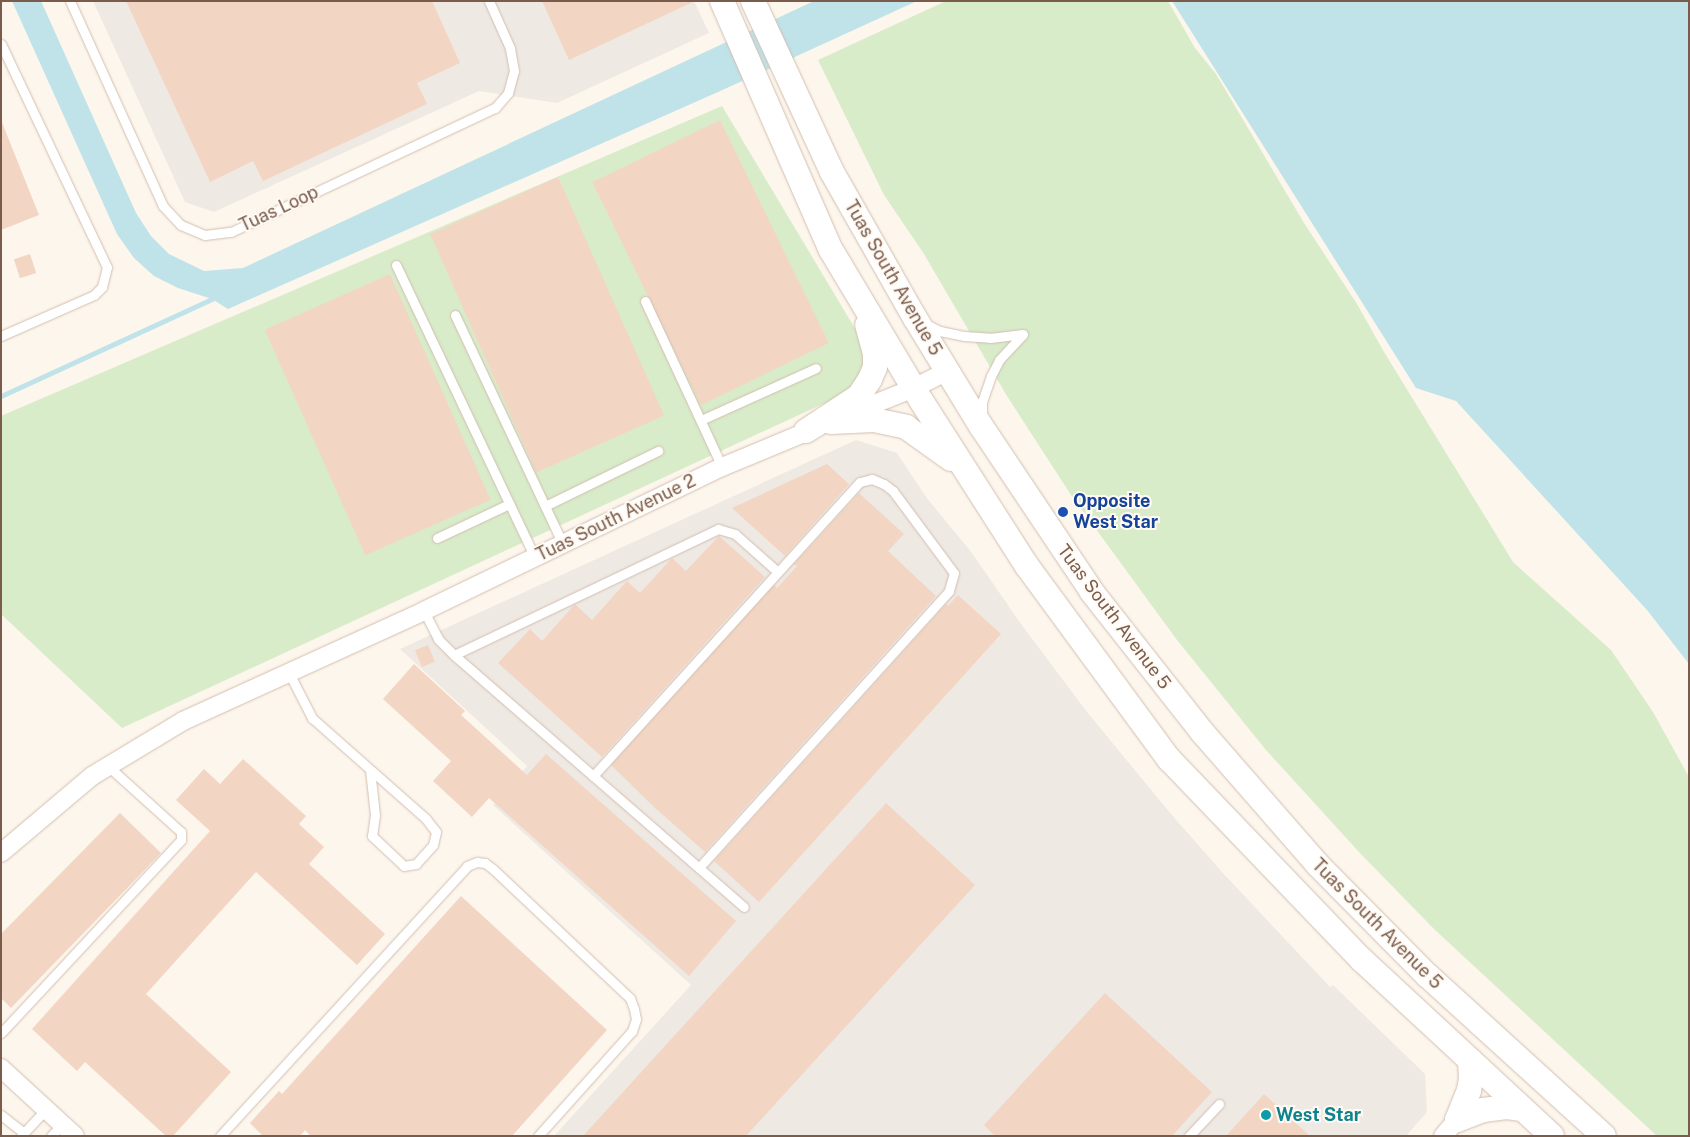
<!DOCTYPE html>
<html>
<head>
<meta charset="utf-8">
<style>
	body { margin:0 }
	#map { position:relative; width:1690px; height:1137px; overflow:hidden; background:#fdf6ec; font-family:"Public Sans",sans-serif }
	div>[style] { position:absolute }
	.industrial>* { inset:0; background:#efe9e4 }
	.green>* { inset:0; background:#d8ecc9 }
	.water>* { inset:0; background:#bfe3e8 }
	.stream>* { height:5px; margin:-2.5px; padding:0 2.5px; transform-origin:2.5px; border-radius:2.5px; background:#bfe3e8 }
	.building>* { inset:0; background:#f3d5c3; transform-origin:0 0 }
	.roads { filter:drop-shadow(0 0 1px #d1beb0) drop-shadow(0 0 1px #d1beb0) }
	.lane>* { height:9px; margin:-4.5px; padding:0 4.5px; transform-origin:4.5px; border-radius:4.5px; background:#fff }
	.street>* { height:18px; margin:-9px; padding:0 9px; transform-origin:9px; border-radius:9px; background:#fff }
	.secondary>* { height:24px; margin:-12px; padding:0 12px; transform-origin:12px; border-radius:12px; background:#fff }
	.dots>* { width:14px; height:14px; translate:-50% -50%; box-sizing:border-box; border:2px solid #fffaf3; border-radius:50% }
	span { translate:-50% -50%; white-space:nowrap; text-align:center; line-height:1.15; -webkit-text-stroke:4px #fffaf3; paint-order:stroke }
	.street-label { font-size:18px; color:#7a5c4d }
	.transit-label { font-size:18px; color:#164399; font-weight:700 }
	.left { translate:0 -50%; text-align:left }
	.culture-label { font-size:18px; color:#0d838f; font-weight:700 }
	.frame { position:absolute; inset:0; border:2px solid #7a5c4d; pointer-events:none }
</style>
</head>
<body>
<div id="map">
	<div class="industrial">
		<div style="clip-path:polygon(93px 1px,694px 1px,709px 33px,557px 103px,479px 91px,214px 212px,185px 202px)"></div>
		<div style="clip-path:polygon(856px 440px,897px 453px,926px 497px,972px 553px,1021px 624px,1087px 712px,1171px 814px,1221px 871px,1330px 987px,1333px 985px,1425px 1074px,1427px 1112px,1406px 1136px,554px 1136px,691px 985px,493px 805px,527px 766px,400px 649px)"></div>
	</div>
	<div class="green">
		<div style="clip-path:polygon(946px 1px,1168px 1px,1195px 48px,1216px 74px,1304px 223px,1357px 304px,1384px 352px,1513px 562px,1611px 650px,1653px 712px,1689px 777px,1689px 1136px,1657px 1136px,1433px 928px,1359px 852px,1266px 750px,1177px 640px,1071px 495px,1007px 396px,924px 254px,884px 195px,818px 60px)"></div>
		<div style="clip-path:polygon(722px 106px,869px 352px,855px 389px,122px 728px,1px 614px,1px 416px)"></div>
	</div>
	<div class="water">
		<div style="clip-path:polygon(12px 1px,41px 1px,136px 213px,151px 236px,169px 254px,204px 271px,243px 268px,814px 1px,917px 1px,718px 92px,228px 309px,212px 299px,178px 288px,154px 276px,134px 258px,117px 234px)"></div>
		<div style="clip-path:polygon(1172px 1px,1689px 1px,1689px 664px,1647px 610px,1456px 401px,1416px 388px)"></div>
	</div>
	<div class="stream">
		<div style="left:1px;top:396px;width:232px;rotate:-24.7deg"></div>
	</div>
	<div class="building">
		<div style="clip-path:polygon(126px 1px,432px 1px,460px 63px,417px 83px,427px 104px,263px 181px,253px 161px,210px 182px)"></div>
		<div style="clip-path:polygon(542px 1px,695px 1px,569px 60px)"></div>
		<div style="clip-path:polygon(1px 120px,39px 215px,1px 230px)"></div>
		<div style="left:720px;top:120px;width:248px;height:142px;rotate:64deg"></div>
		<div style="left:558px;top:177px;width:261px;height:140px;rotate:66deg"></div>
		<div style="left:30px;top:254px;width:20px;height:17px;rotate:72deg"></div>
		<div style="left:390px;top:274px;width:247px;height:137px;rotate:66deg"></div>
		<div style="clip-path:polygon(827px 464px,849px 484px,785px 556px,732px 508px)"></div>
		<div style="clip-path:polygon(859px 493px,904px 534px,888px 551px,936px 596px,705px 852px,654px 807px,611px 765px,774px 585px,777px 588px,797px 566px,794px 564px)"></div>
		<div style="clip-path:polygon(719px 536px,765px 577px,602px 757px,498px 663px,530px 629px,542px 641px,575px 604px,592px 620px,627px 581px,640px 593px,672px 558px,686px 571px)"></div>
		<div style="clip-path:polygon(958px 595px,1001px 634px,759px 902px,714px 861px,946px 604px,948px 606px)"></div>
		<div style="left:428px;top:645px;width:18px;height:14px;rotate:68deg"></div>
		<div style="clip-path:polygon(414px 664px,465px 711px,461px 715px,527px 775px,546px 754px,736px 921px,689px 976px,489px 798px,472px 817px,433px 781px,451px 761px,383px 699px)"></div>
		<div style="clip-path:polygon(243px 759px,306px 816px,299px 824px,324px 847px,309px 864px,385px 934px,357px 965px,256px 872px,146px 994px,231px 1072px,173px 1136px,166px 1136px,85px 1062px,77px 1071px,32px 1029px,210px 831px,176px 800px,204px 769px,220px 784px)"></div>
		<div style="clip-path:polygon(886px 803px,975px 885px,746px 1136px,583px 1136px)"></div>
		<div style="clip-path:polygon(120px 813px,161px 853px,11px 1008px,1px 998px,1px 934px)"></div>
		<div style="clip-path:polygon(461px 896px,607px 1030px,512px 1136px,311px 1136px,305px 1130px,300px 1136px,263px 1136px,250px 1123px,279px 1091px,282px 1094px)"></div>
		<div style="clip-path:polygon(1105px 993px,1212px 1092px,1172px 1136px,995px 1136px,984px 1125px)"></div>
		<div style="clip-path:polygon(1264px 1094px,1310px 1136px,1226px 1136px)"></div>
	</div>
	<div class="roads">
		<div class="lane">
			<div style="left:70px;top:1px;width:225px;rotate:65.6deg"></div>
			<div style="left:163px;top:206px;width:26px;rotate:47deg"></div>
			<div style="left:181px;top:225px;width:26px;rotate:23deg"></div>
			<div style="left:205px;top:235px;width:26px;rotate:-7deg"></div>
			<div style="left:231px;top:232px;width:292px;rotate:-25.2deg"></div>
			<div style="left:495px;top:108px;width:20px;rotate:-49deg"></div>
			<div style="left:508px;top:93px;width:23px;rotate:-75deg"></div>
			<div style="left:514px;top:71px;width:23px;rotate:-100deg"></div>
			<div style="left:510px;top:48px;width:51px;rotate:-114.1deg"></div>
			<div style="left:1px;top:44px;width:247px;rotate:64.6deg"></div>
			<div style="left:107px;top:267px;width:21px;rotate:104deg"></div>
			<div style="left:102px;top:287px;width:11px;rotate:135deg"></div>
			<div style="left:94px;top:295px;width:102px;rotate:156.2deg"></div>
			<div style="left:396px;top:265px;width:324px;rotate:64.6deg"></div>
			<div style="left:645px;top:301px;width:183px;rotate:65.1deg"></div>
			<div style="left:455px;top:315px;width:253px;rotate:64.8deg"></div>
			<div style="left:926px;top:324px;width:16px;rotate:27deg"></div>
			<div style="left:940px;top:331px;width:25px;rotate:12deg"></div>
			<div style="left:964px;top:336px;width:26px;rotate:4deg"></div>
			<div style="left:990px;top:338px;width:33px;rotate:-7deg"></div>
			<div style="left:982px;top:416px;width:14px;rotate:-90deg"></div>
			<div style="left:982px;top:402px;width:28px;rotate:-71deg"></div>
			<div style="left:991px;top:376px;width:18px;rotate:-63deg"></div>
			<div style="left:999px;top:360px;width:35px;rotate:-47deg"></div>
			<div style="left:701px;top:420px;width:126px;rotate:-24.3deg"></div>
			<div style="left:545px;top:506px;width:126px;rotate:-26deg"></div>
			<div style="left:437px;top:538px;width:80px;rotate:-25.3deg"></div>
			<div style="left:424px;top:611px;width:31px;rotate:63deg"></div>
			<div style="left:438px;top:639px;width:23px;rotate:45deg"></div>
			<div style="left:454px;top:655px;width:384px;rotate:41deg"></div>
			<div style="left:454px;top:655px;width:293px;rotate:-25.5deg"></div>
			<div style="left:718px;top:529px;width:18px;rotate:16deg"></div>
			<div style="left:735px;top:534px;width:57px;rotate:41.5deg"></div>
			<div style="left:289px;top:673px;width:51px;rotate:62.9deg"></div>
			<div style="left:312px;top:718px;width:152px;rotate:41.5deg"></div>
			<div style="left:426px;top:819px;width:16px;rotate:52deg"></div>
			<div style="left:436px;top:832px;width:13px;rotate:103deg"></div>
			<div style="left:433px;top:845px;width:25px;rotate:132deg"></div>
			<div style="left:416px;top:864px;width:12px;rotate:171deg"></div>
			<div style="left:404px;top:866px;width:44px;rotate:-136.8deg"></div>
			<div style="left:372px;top:836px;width:21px;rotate:-82deg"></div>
			<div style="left:375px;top:815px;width:45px;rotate:-96.3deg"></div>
			<div style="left:593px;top:776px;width:397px;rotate:-47.8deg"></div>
			<div style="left:860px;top:482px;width:12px;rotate:-14deg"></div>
			<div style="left:872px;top:479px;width:13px;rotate:23deg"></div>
			<div style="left:884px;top:484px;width:11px;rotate:38deg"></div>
			<div style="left:893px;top:491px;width:102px;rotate:53.4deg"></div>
			<div style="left:954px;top:573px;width:19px;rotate:106deg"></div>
			<div style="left:949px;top:591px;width:373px;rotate:132.1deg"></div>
			<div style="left:1px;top:1033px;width:264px;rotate:-47deg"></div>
			<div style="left:181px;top:840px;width:8px;rotate:-90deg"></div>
			<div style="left:181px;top:832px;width:98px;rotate:-137.9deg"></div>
			<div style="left:1px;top:1115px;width:29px;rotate:38deg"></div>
			<div style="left:21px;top:1136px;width:37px;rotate:-47deg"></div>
			<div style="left:51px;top:1136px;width:16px;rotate:-47deg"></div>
			<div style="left:220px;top:1136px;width:366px;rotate:-47.5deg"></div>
			<div style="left:467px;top:866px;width:11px;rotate:-22deg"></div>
			<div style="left:477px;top:862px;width:8px;rotate:7deg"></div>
			<div style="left:485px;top:863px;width:10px;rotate:37deg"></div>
			<div style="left:493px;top:869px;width:188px;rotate:43.3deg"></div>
			<div style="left:630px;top:998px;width:12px;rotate:70deg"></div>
			<div style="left:634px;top:1009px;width:10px;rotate:79deg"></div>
			<div style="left:636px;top:1019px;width:13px;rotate:108deg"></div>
			<div style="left:632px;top:1031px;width:141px;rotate:131.8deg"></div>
			<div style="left:1189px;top:1136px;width:44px;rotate:-46.8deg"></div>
		</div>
		<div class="street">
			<div style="left:842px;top:417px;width:78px;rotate:-21.9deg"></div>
			<div style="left:914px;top:388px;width:37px;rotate:-27deg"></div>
			<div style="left:1px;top:853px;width:119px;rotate:-40.2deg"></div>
			<div style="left:92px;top:776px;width:106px;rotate:-31.1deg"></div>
			<div style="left:183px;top:721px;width:265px;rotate:-24.5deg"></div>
			<div style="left:424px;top:611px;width:331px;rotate:-25.8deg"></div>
			<div style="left:722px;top:467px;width:104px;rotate:-22.6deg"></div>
			<div style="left:1px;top:1068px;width:100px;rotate:42.6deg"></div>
			<div style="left:1443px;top:1136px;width:21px;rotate:-49deg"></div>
		</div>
		<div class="secondary">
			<div style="left:722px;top:1px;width:272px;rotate:66.4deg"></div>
			<div style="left:831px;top:250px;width:177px;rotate:59.1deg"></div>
			<div style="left:922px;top:402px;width:195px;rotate:57.4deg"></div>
			<div style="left:1027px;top:566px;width:240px;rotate:53.7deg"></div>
			<div style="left:1169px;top:759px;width:279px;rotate:46.2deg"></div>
			<div style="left:1362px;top:960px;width:259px;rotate:42.8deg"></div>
			<div style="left:753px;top:1px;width:188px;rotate:65.2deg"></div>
			<div style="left:832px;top:172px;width:168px;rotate:60.4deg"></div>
			<div style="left:915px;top:318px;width:127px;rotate:58.6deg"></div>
			<div style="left:981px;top:426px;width:200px;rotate:56.2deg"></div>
			<div style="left:1092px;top:592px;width:178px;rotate:51.8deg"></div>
			<div style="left:1202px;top:732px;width:176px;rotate:48.9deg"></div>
			<div style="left:1318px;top:865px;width:155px;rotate:45.3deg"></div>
			<div style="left:1427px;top:975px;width:239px;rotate:42.3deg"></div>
			<div style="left:830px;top:422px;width:44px;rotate:-2.6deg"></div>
			<div style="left:874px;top:420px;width:33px;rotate:12deg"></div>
			<div style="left:906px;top:427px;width:55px;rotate:35.4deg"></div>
			<div style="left:806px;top:431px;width:64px;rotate:-33.4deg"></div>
			<div style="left:859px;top:396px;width:20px;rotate:-57deg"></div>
			<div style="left:870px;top:379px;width:13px;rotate:-67deg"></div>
			<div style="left:875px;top:367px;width:13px;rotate:-90deg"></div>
			<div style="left:875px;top:354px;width:30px;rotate:-105deg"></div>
			<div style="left:1457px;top:1120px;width:28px;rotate:-21deg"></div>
			<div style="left:1483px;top:1110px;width:24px;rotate:-7deg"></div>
			<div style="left:1507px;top:1107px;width:15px;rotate:8deg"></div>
			<div style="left:1457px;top:1120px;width:31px;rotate:-68deg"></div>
			<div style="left:1469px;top:1091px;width:12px;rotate:-81deg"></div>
			<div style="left:1471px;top:1079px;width:19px;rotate:-93deg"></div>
		</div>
	</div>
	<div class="dots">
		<div style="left:1063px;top:512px;background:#1a4fb4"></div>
		<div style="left:1266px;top:1115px;background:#0f9aa8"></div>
	</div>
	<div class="street-label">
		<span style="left:279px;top:209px;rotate:-25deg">Tuas Loop</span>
		<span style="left:893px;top:278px;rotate:60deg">Tuas South Avenue 5</span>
		<span style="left:616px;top:518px;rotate:-26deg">Tuas South Avenue 2</span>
		<span style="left:1114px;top:617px;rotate:53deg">Tuas South Avenue 5</span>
		<span style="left:1377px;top:924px;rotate:45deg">Tuas South Avenue 5</span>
	</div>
	<div class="transit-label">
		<span class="left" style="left:1073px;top:512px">Opposite<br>West Star</span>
	</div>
	<div class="culture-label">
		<span class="left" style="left:1276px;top:1115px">West Star</span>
	</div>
	<div class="frame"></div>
</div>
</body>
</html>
